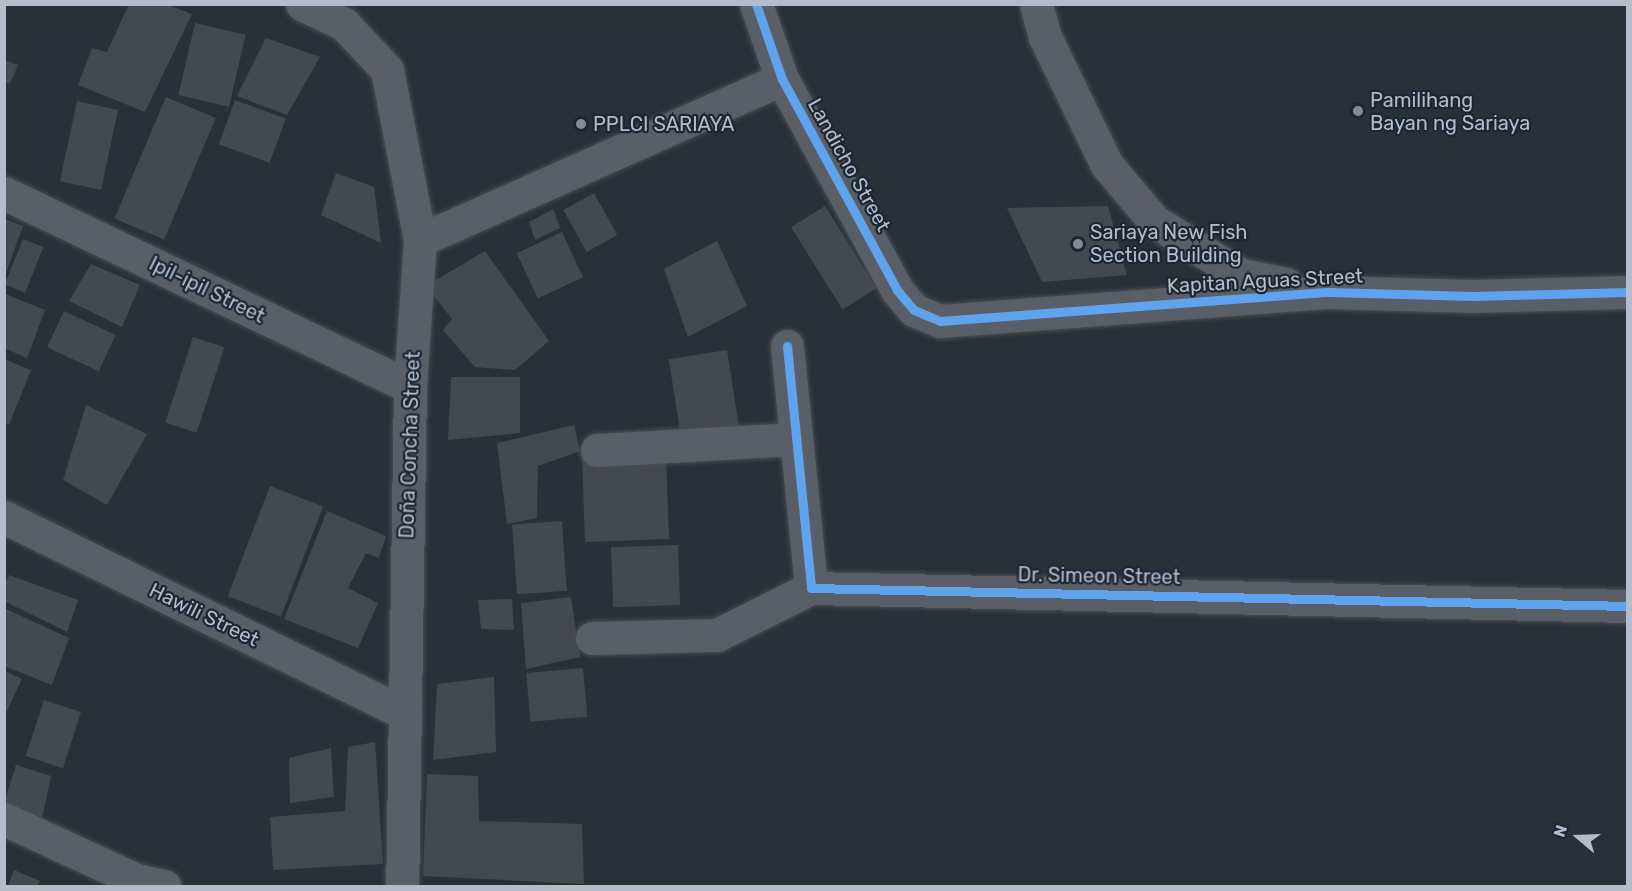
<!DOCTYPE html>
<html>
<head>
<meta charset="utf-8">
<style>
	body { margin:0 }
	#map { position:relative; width:1632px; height:891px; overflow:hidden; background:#2a3038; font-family:Rubik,sans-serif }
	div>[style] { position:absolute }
	.building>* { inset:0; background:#444950; transform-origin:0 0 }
	.roads { filter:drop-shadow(0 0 2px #484c53) drop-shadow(0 0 2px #484c53) }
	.minor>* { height:33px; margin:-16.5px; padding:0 16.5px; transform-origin:16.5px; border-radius:16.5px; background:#5a5e66 }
	.cycleway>* { height:9px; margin:-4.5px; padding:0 4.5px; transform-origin:4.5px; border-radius:4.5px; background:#60a3ed }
	.dots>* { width:16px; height:16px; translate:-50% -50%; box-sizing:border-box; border:3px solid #1d2633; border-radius:50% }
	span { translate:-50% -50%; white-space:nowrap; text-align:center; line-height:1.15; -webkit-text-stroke:4.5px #1d2633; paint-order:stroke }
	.poi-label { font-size:20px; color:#b4bcc9 }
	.left { translate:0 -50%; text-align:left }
	.street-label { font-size:20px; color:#b4bcc9 }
	.frame { position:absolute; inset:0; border:6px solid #b4bcc9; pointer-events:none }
	.north { position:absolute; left:1548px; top:807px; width:60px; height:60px; -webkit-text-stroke:4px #1d2633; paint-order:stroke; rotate:289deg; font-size:16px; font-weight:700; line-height:24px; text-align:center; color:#b4bcc9 }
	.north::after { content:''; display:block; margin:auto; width:21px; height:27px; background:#b4bcc9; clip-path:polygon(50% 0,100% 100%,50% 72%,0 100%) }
</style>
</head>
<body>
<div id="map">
	<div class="building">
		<div style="clip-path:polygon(129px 4px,165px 4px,192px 14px,145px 112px,78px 85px,92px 48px,107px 52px)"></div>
		<div style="left:195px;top:23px;width:52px;height:74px;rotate:13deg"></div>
		<div style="clip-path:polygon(266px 38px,320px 57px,287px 115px,237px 96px)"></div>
		<div style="clip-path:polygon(4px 60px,18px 65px,10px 84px,4px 82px)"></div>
		<div style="left:166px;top:97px;width:54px;height:132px;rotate:23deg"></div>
		<div style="left:235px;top:100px;width:54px;height:47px;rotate:20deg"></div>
		<div style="left:77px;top:101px;width:42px;height:82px;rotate:12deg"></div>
		<div style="clip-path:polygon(336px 173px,374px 187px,381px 243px,321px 215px)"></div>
		<div style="left:594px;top:193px;width:48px;height:35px;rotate:61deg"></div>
		<div style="left:825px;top:206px;width:97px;height:40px;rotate:58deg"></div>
		<div style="clip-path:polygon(1108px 206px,1127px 275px,1042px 282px,1007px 208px)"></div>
		<div style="clip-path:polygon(553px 209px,560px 228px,535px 240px,529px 222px)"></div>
		<div style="clip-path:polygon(4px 219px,23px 226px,5px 276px,4px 276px)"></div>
		<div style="left:562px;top:232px;width:50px;height:50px;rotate:65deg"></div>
		<div style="left:23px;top:239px;width:22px;height:49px;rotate:22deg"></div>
		<div style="clip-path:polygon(717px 241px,747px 306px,688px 337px,664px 269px)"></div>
		<div style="clip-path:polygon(485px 251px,549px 341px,515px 370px,475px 367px,443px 330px,452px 319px,426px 286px)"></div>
		<div style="clip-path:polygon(91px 264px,140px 285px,122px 327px,69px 301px)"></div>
		<div style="clip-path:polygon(5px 294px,45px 310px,27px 358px,4px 348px)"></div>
		<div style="left:64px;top:311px;width:57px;height:40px;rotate:25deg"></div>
		<div style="left:193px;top:337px;width:33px;height:90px;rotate:18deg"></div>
		<div style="left:727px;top:350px;width:78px;height:59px;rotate:81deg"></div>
		<div style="clip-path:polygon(4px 359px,31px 370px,9px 425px,4px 423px)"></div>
		<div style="clip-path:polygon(451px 377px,520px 377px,520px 433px,448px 440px)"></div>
		<div style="clip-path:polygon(86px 405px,147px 434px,107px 505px,63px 480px)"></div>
		<div style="clip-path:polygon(574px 425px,580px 451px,538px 466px,537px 518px,507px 524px,497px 443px)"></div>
		<div style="left:666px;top:454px;width:85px;height:84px;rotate:88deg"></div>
		<div style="left:270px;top:486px;width:57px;height:118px;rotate:21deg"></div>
		<div style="clip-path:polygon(327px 511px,386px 536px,379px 558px,366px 553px,348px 588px,378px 603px,358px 648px,284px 619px)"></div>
		<div style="left:562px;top:521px;width:70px;height:50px;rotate:86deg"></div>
		<div style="left:678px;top:545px;width:60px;height:67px;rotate:88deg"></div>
		<div style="clip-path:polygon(9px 575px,78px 600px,67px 632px,4px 601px,4px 587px)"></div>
		<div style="clip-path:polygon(571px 597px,580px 657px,526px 669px,521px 603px)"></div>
		<div style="clip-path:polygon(512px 599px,514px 630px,481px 629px,478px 600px)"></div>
		<div style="clip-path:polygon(4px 608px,69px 638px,52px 685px,4px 666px)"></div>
		<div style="left:583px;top:668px;width:49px;height:57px;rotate:85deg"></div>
		<div style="clip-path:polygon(4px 671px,22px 679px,4px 717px)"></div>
		<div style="clip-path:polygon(494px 677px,496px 752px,433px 760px,437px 684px)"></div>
		<div style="left:44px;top:700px;width:39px;height:59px;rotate:18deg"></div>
		<div style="clip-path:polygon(375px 742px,383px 864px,273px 870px,270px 817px,345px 811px,348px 747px)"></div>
		<div style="clip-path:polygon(331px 748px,334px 797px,290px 803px,289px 758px)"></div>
		<div style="clip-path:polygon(16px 765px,51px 776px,42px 819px,4px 803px)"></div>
		<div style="clip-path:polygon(427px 774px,478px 776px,479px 821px,582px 824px,584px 884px,423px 876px)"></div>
		<div style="clip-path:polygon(14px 870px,40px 881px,38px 886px,8px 886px)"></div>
	</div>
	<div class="roads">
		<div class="minor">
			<div style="left:302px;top:4px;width:47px;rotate:25.5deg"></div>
			<div style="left:344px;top:24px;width:63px;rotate:46.9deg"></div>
			<div style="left:387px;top:70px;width:173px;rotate:79deg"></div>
			<div style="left:420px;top:240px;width:147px;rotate:93.9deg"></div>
			<div style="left:410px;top:387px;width:499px;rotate:90.9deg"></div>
			<div style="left:756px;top:4px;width:79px;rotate:70.9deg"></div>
			<div style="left:782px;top:79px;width:240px;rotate:61.4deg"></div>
			<div style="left:897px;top:290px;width:26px;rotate:50deg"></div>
			<div style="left:914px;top:310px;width:28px;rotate:23deg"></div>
			<div style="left:940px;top:321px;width:390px;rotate:-4.3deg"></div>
			<div style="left:1329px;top:292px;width:143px;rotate:1.6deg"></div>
			<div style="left:1472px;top:296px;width:156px;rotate:-1.5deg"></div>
			<div style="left:1036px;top:4px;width:34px;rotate:75deg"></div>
			<div style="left:1045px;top:37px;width:142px;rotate:64.2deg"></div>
			<div style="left:1107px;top:165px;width:73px;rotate:50deg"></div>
			<div style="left:1154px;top:221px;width:102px;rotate:31.8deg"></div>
			<div style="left:1241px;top:275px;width:46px;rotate:11.3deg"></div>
			<div style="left:4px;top:193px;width:450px;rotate:25.5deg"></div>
			<div style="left:420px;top:240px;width:396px;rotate:-24deg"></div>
			<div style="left:787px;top:346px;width:243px;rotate:84.3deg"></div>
			<div style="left:811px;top:588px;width:817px;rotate:1.26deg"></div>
			<div style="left:597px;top:450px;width:199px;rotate:-3.2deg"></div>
			<div style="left:4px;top:517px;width:445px;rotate:26.1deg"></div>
			<div style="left:592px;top:638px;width:125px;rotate:-1.4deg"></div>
			<div style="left:717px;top:635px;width:105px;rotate:-26.6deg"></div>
			<div style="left:4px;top:819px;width:145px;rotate:24.8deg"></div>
			<div style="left:136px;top:880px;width:29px;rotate:12deg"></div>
		</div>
	</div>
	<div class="cycleway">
		<div style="left:756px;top:4px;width:79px;rotate:70.9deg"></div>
		<div style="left:782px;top:79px;width:240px;rotate:61.4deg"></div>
		<div style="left:897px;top:290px;width:26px;rotate:50deg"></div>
		<div style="left:914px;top:310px;width:28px;rotate:23deg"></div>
		<div style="left:940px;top:321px;width:390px;rotate:-4.3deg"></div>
		<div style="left:1329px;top:292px;width:143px;rotate:1.6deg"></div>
		<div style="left:1472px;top:296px;width:156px;rotate:-1.5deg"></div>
		<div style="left:787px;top:346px;width:243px;rotate:84.3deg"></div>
		<div style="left:811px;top:588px;width:817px;rotate:1.26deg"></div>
	</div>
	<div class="dots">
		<div style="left:1358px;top:111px;background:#848b96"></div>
		<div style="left:581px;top:124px;background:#848b96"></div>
		<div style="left:1078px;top:244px;background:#848b96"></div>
	</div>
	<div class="poi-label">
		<span class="left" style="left:1370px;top:112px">Pamilihang<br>Bayan ng Sariaya</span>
		<span class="left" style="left:593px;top:124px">PPLCI SARIAYA</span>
		<span class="left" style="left:1090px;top:244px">Sariaya New Fish<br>Section Building</span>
	</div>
	<div class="street-label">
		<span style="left:849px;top:165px;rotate:61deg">Landicho Street</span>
		<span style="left:1265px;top:281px;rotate:-3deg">Kapitan Aguas Street</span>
		<span style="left:207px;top:290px;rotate:26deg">Ipil-ipil Street</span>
		<span style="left:410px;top:445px;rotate:-88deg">Doña Concha Street</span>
		<span style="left:1099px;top:576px;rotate:1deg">Dr. Simeon Street</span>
		<span style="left:204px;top:615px;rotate:26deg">Hawili Street</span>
	</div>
	<div class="frame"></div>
	<div class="north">N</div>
</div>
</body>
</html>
